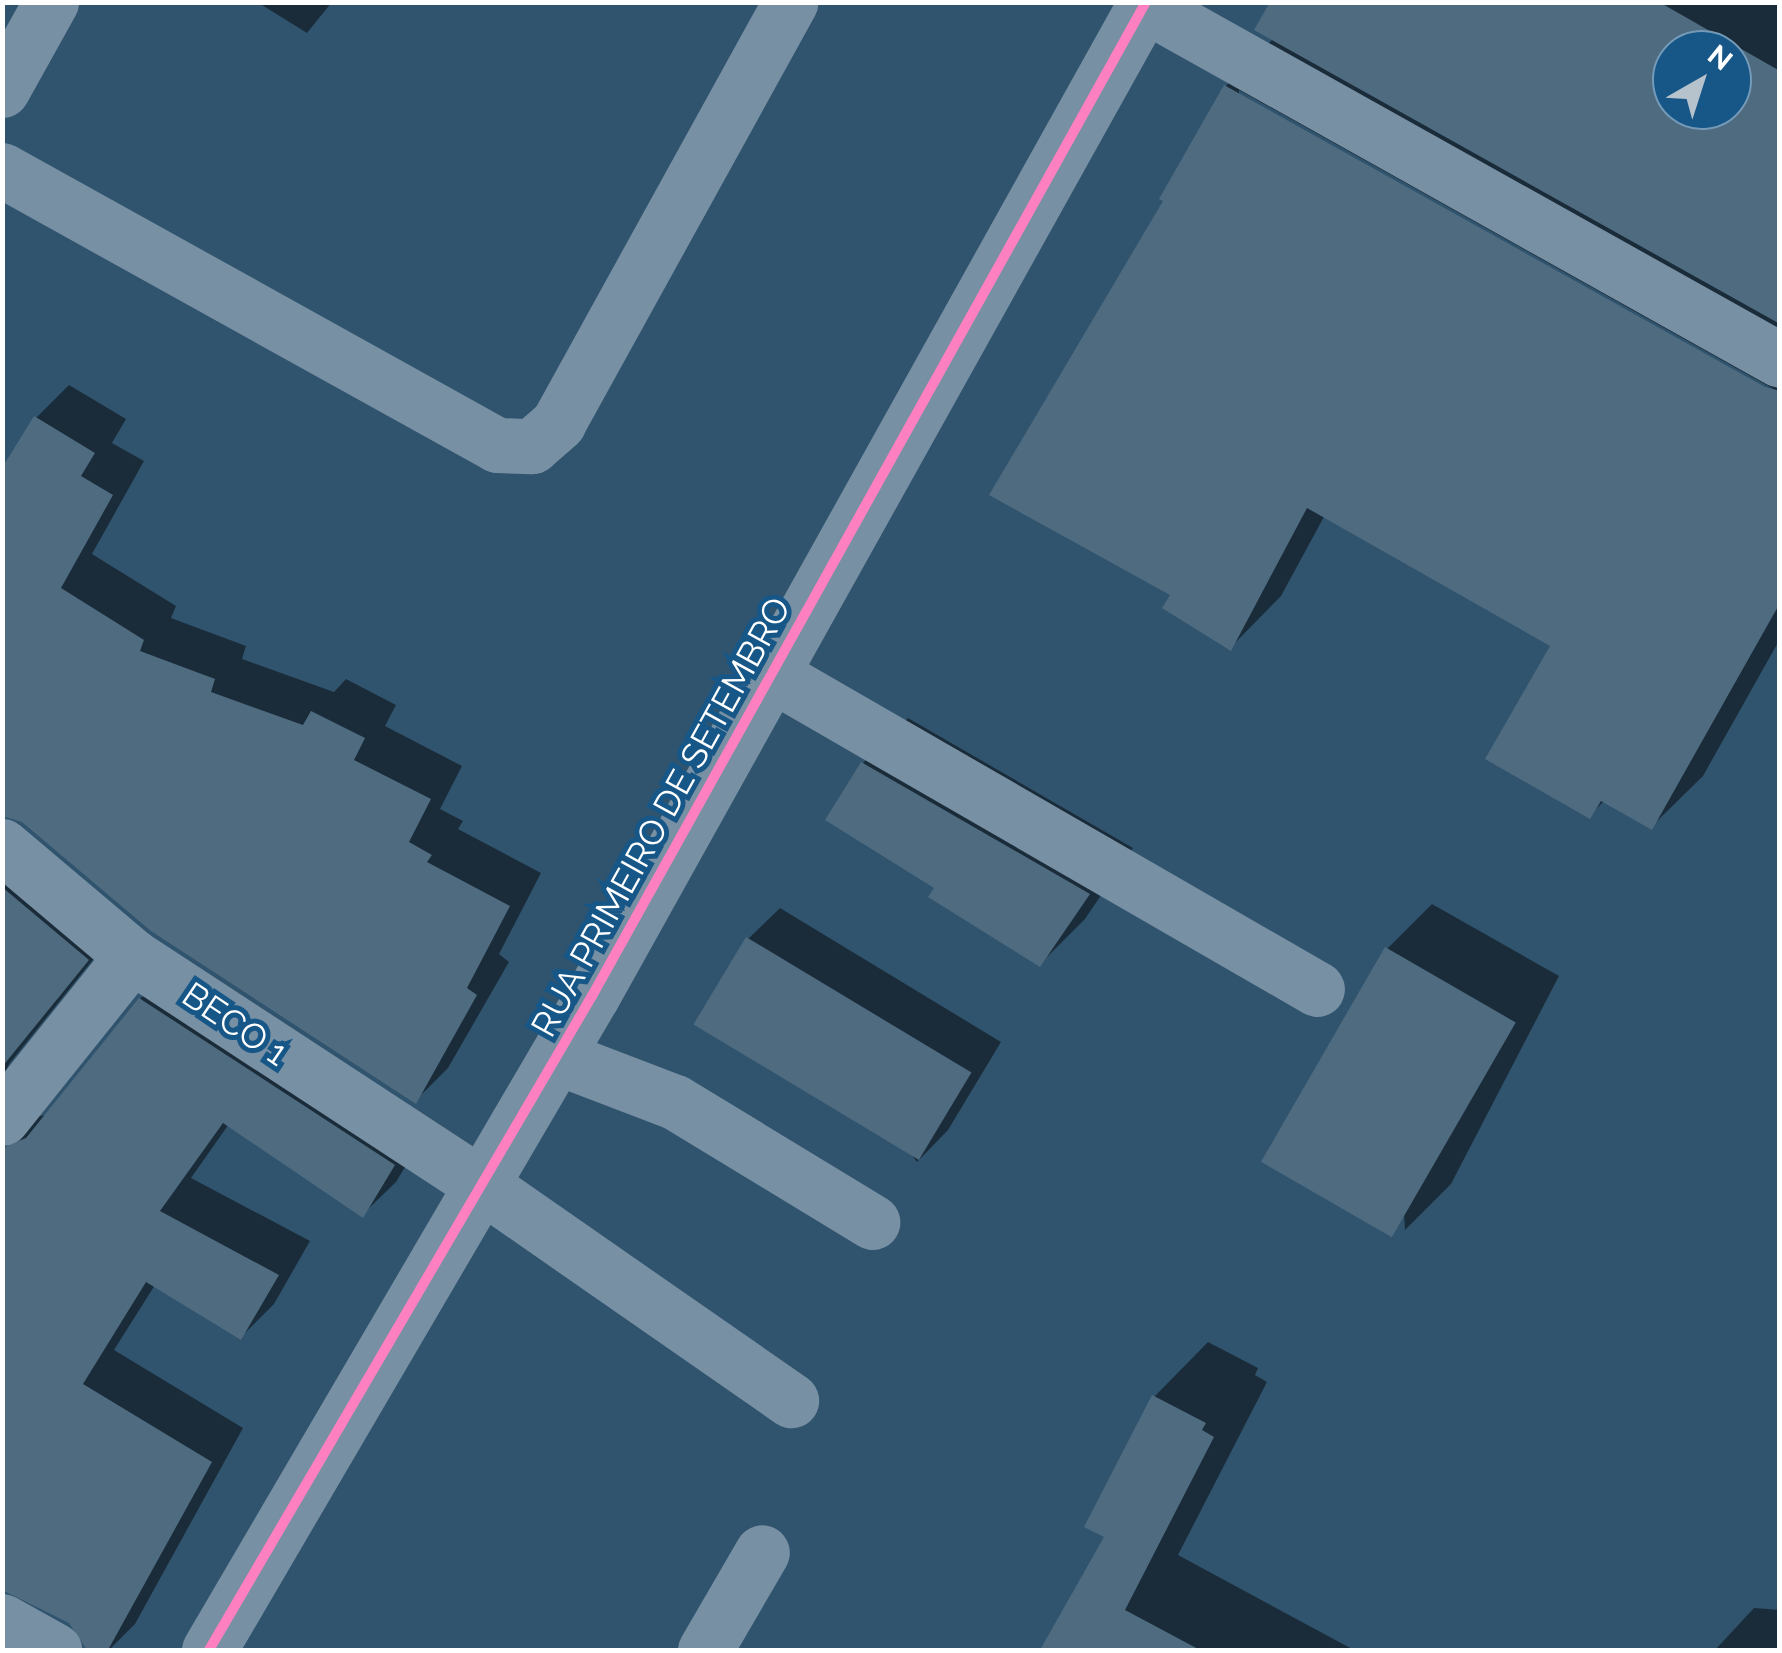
<!DOCTYPE html>
<html>
<head>
<meta charset="utf-8">
<style>
	body { margin:0 }
	#map { position:relative; width:1782px; height:1653px; overflow:hidden; background:#31546e; font-family:Raleway,sans-serif }
	div>[style] { position:absolute }
	.shadow>* { inset:0; background:#0007 }
	.building>* { inset:0; background:#4f6b80; transform-origin:0 0 }
	.minor>* { height:55px; margin:-27.5px; padding:0 27.5px; transform-origin:27.5px; border-radius:27.5px; background:#7890a4 }
	.cycleway>* { height:10px; margin:-5px; padding:0 5px; transform-origin:5px; border-radius:5px; background:#ff80c0 }
	span { translate:-50% -50%; white-space:nowrap; text-align:center; line-height:1.15; -webkit-text-stroke:10px #175788; paint-order:stroke }
	.street-label { font-size:35px; color:#fff }
	.frame { position:absolute; inset:0; border:5px solid #fff; pointer-events:none }
	.north { position:absolute; left:1652px; top:30px; width:100px; height:100px; box-sizing:border-box; background:#175788; border:2px solid #749ab8; border-radius:50%; rotate:39deg; font-size:28px; font-weight:700; line-height:40px; text-align:center; color:#fff }
	.north::after { content:''; display:block; margin:auto; width:35px; height:45px; background:#b7c3cc; clip-path:polygon(50% 0,100% 100%,50% 72%,0 100%) }
</style>
</head>
<body>
<div id="map">
	<div class="shadow">
		<div style="clip-path:polygon(257px 2px,332px 2px,307px 33px)"></div>
		<div style="clip-path:polygon(evenodd,1272px 2px,1780px 2px,1780px 639px,1703px 776px,1651px 827px,1605px 800px,1589px 816px,1554px 645px,1325px 515px,1281px 596px,1230px 648px,1174px 595px,1166px 200px,1226px 86px,1274px 38px,1272px 2px,1672px 50px,1732px 50px,1732px 110px,1672px 110px,1672px 50px,1272px 2px,1239px 90px,1777px 391px,1774px 396px,1239px 96px,1239px 90px)"></div>
		<div style="clip-path:polygon(69px 385px,126px 419px,112px 443px,144px 461px,92px 554px,176px 606px,171px 618px,246px 646px,242px 659px,334px 692px,346px 679px,396px 705px,385px 726px,462px 766px,440px 809px,463px 821px,458px 829px,541px 873px,499px 954px,509px 962px,448px 1068px,415px 1101px,23px 819px,4px 813px,4px 822px,120px 926px,9px 1064px,3px 1077px,32px 1117px,48px 1115px,140px 999px,173px 966px,426px 1132px,396px 1182px,363px 1214px,229px 1124px,191px 1178px,310px 1241px,274px 1304px,241px 1337px,155px 1285px,114px 1350px,243px 1428px,135px 1624px,109px 1650px,87px 1648px,71px 1621px,6px 1589px,2px 1605px,2px 473px,36px 418px)"></div>
		<div style="clip-path:polygon(908px 718px,1133px 848px,1085px 919px,1040px 964px,938px 888px,863px 763px)"></div>
		<div style="clip-path:polygon(1432px 904px,1559px 976px,1451px 1184px,1405px 1230px,1387px 949px)"></div>
		<div style="clip-path:polygon(780px 908px,1001px 1042px,948px 1130px,917px 1162px,748px 939px)"></div>
		<div style="clip-path:polygon(1208px 1342px,1258px 1368px,1255px 1375px,1267px 1382px,1178px 1555px,1354px 1650px,1043px 1650px,1108px 1536px,1154px 1397px)"></div>
		<div style="clip-path:polygon(1754px 1608px,1780px 1610px,1780px 1650px,1715px 1650px)"></div>
	</div>
	<div class="building">
		<div style="clip-path:polygon(evenodd,1270px 2px,1659px 2px,1780px 71px,1780px 324px,1254px 30px,1270px 2px,1672px 50px,1732px 50px,1732px 110px,1672px 110px,1672px 50px)"></div>
		<div style="clip-path:polygon(1224px 85px,1765px 387px,1780px 391px,1780px 603px,1652px 830px,1601px 801px,1590px 819px,1485px 759px,1550px 646px,1307px 508px,1231px 651px,1162px 608px,1170px 595px,989px 495px,1163px 201px,1159px 199px)"></div>
		<div style="clip-path:polygon(34px 416px,95px 453px,81px 476px,113px 495px,61px 588px,144px 640px,140px 651px,215px 679px,211px 692px,303px 725px,311px 711px,365px 738px,354px 760px,431px 799px,409px 842px,432px 855px,427px 862px,510px 906px,467px 988px,477px 995px,416px 1104px,151px 931px,22px 822px,2px 816px,2px 468px)"></div>
		<div style="clip-path:polygon(861px 762px,1090px 894px,1040px 967px,928px 897px,934px 888px,825px 820px)"></div>
		<div style="clip-path:polygon(2px 887px,89px 960px,2px 1067px)"></div>
		<div style="left:746px;top:937px;width:263px;height:102px;rotate:31deg"></div>
		<div style="left:1385px;top:947px;width:151px;height:248px;rotate:30deg"></div>
		<div style="clip-path:polygon(139px 998px,395px 1165px,363px 1218px,223px 1123px,160px 1211px,279px 1275px,241px 1340px,146px 1282px,83px 1384px,212px 1462px,108px 1650px,87px 1650px,69px 1623px,2px 1590px,2px 1148px,26px 1138px)"></div>
		<div style="clip-path:polygon(1152px 1395px,1206px 1423px,1202px 1430px,1214px 1437px,1125px 1610px,1200px 1650px,1040px 1650px,1104px 1537px,1084px 1527px)"></div>
	</div>
	<div class="minor">
		<div style="left:1145px;top:5px;width:727px;rotate:29.21deg"></div>
		<div style="left:2px;top:90px;width:101px;rotate:-60.9deg"></div>
		<div style="left:2px;top:170px;width:566px;rotate:29.05deg"></div>
		<div style="left:497px;top:445px;width:35px;rotate:2deg"></div>
		<div style="left:532px;top:446px;width:35px;rotate:-41deg"></div>
		<div style="left:558px;top:423px;width:481px;rotate:-61.1deg"></div>
		<div style="left:773px;top:675px;width:628px;rotate:29.99deg"></div>
		<div style="left:2px;top:846px;width:170px;rotate:40.2deg"></div>
		<div style="left:132px;top:956px;width:416px;rotate:33.2deg"></div>
		<div style="left:480px;top:1184px;width:379px;rotate:34.8deg"></div>
		<div style="left:557px;top:1057px;width:126px;rotate:20.9deg"></div>
		<div style="left:675px;top:1102px;width:231px;rotate:31.3deg"></div>
		<div style="left:2px;top:1118px;width:208px;rotate:-51.3deg"></div>
		<div style="left:2px;top:1621px;width:60px;rotate:29.1deg"></div>
		<div style="left:209px;top:1650px;width:758px;rotate:-59.65deg"></div>
		<div style="left:592px;top:996px;width:1138px;rotate:-60.87deg"></div>
		<div style="left:705px;top:1650px;width:113px;rotate:-59.8deg"></div>
	</div>
	<div class="cycleway">
		<div style="left:209px;top:1650px;width:758px;rotate:-59.65deg"></div>
		<div style="left:592px;top:996px;width:1138px;rotate:-60.87deg"></div>
	</div>
	<div class="street-label">
		<span style="left:661px;top:817px;rotate:-61deg">RUA PRIMEIRO DE SETEMBRO</span>
		<span style="left:235px;top:1024px;rotate:34deg">BECO 1</span>
	</div>
	<div class="frame"></div>
	<div class="north">N</div>
</div>
</body>
</html>
